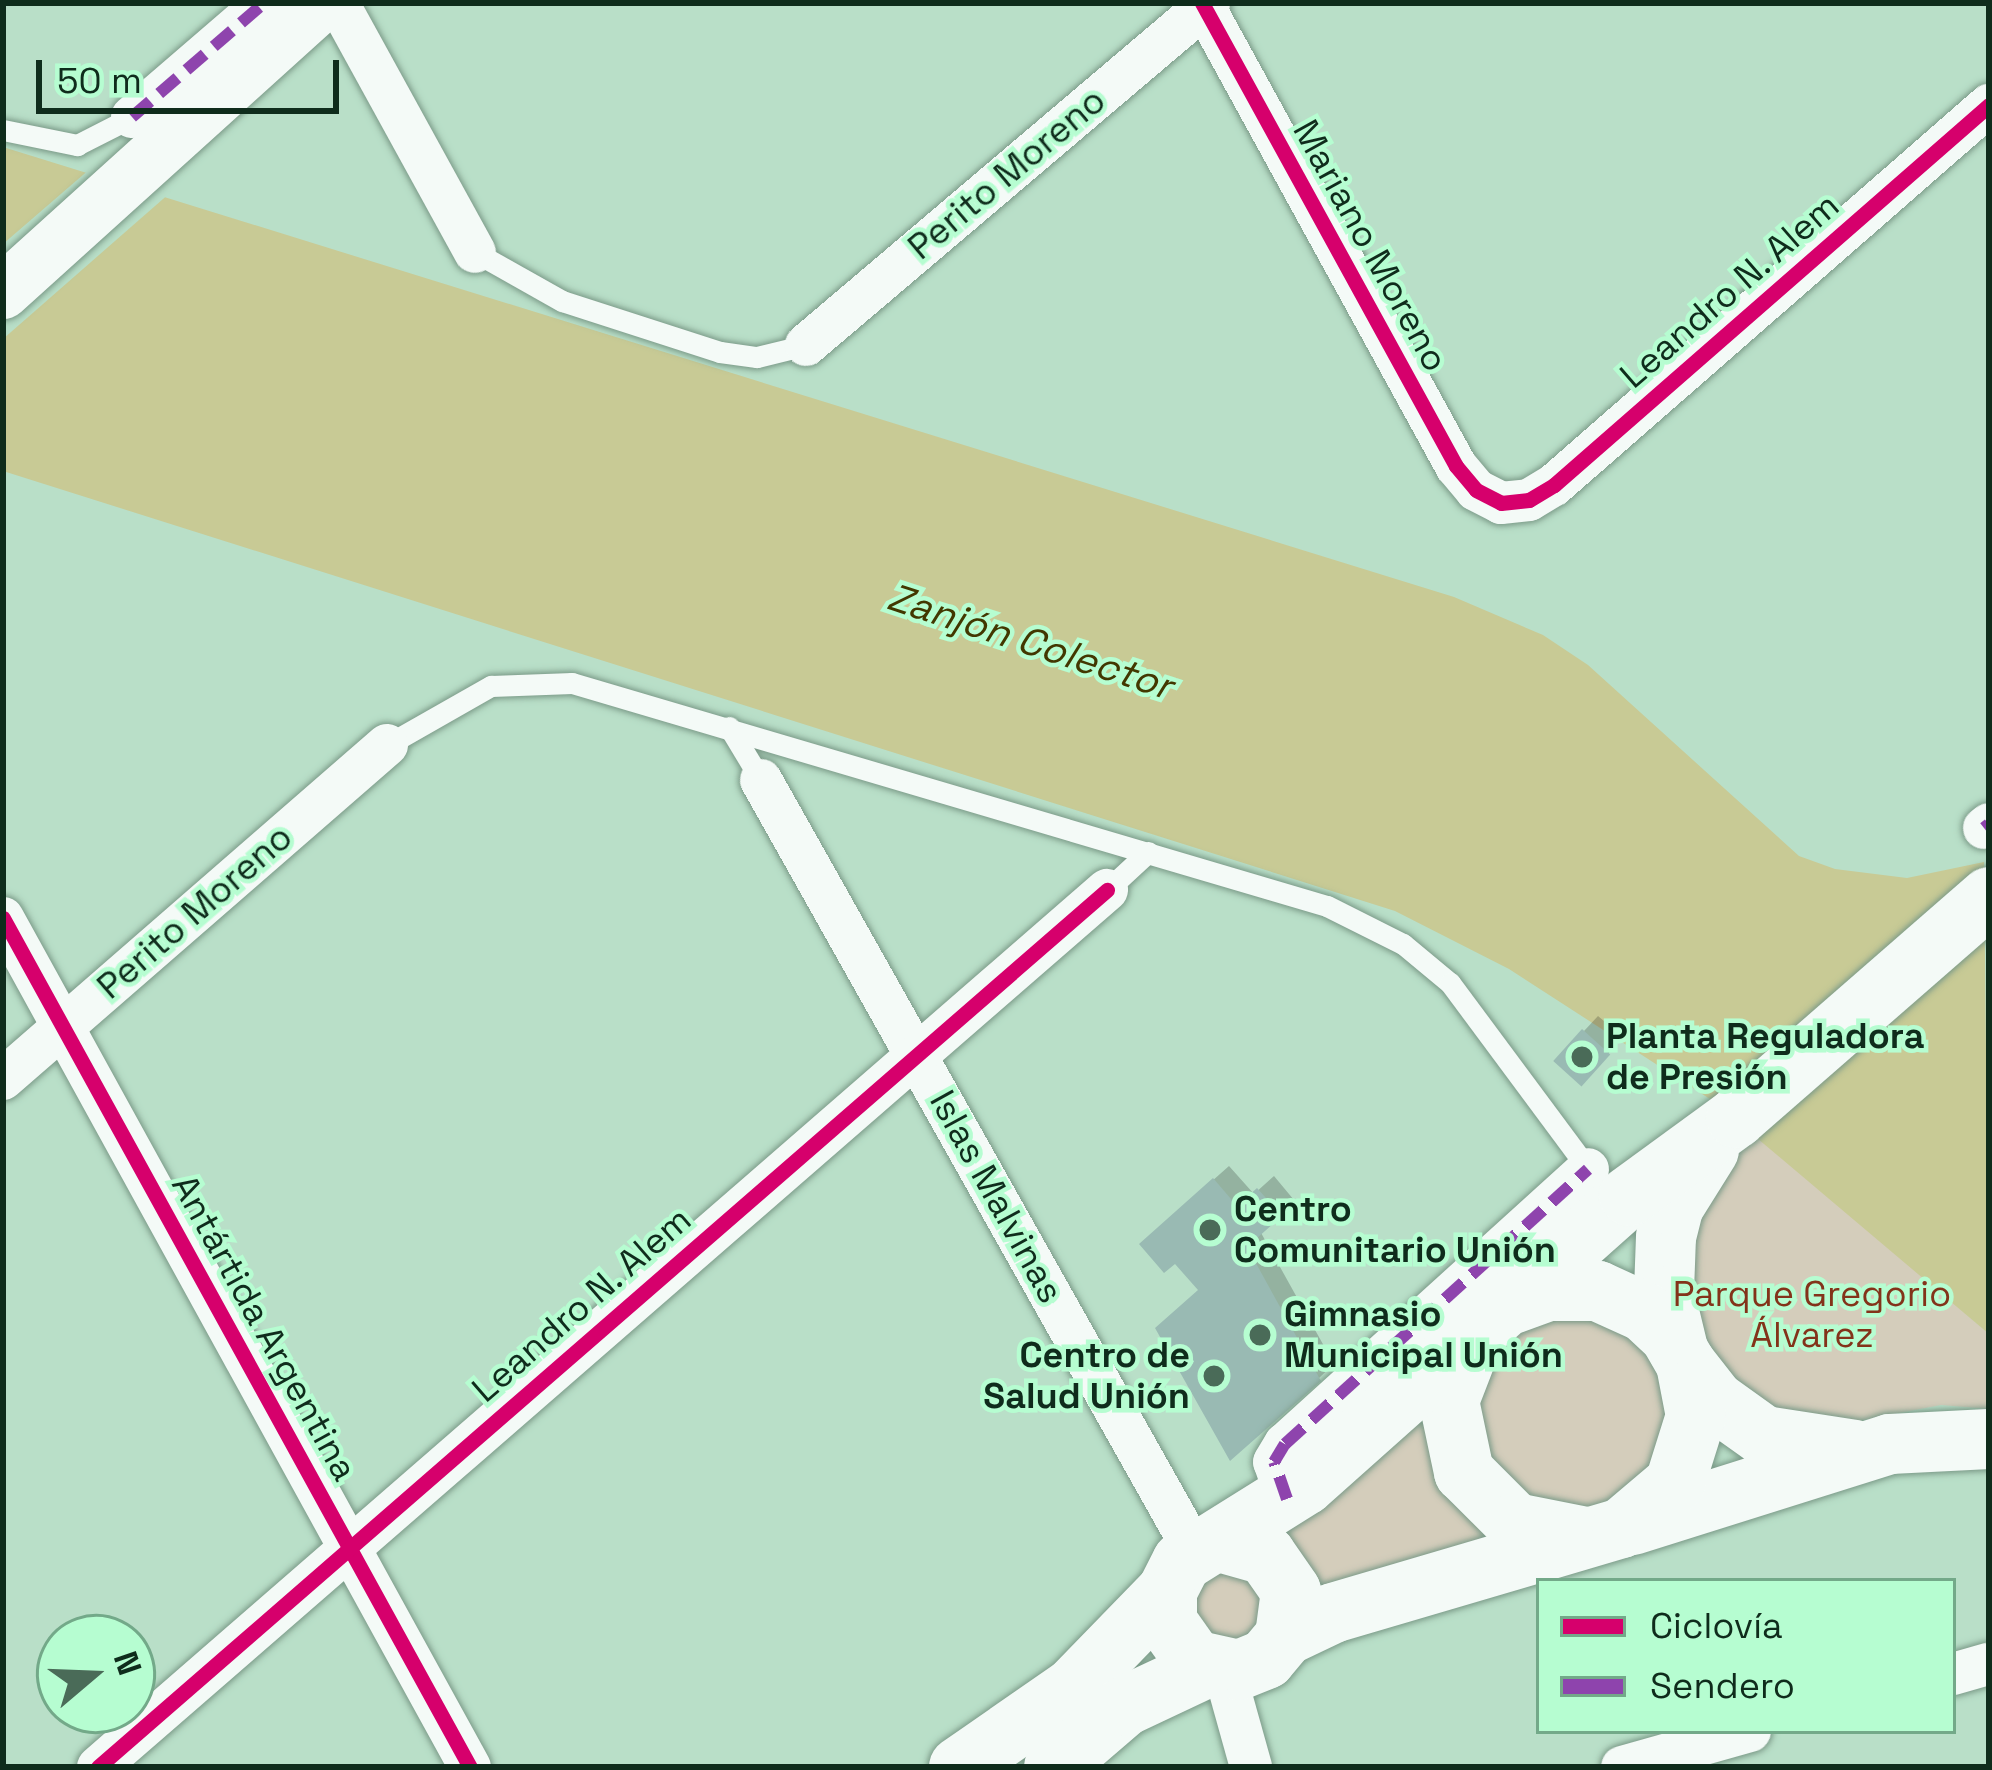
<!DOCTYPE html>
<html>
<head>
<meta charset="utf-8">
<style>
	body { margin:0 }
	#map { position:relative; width:1992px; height:1770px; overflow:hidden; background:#b9dfc8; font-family:"Space Grotesk",sans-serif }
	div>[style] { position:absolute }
	.green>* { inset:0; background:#d4cdbb }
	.water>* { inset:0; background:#c8ca95 }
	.pier>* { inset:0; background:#b9dfc8 }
	.shadow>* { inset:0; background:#0003 }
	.building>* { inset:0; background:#99bab3; transform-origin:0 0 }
	.roads { filter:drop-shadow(0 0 3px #7b9a88) drop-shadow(0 0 3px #7b9a88) }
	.service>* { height:21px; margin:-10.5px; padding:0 10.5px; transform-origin:10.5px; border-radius:10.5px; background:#f4faf7 }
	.minor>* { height:42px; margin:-21px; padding:0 21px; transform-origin:21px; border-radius:21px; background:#f4faf7 }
	.tertiary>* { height:54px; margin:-27px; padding:0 27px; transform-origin:27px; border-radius:27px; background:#f4faf7 }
	.secondary>* { height:60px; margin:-30px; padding:0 30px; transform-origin:30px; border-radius:30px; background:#f4faf7 }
	.quiet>* { height:12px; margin-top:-6px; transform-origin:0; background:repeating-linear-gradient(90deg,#8e44ad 0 24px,transparent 0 36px) }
	.cycleway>* { height:15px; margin:-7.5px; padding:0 7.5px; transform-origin:7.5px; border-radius:7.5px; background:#d6006c }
	.dots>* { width:33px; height:33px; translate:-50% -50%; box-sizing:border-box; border:6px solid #b6fdd1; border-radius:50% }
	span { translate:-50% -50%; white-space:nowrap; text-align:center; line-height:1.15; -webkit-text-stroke:9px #b6fdd1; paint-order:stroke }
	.street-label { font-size:36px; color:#0f2c1c }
	.poi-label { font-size:36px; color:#0f2c1c; font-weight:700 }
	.left { translate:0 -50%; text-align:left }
	.right { translate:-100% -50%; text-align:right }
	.park-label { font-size:36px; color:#83331a }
	.water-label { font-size:39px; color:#423700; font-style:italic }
	.frame { position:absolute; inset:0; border:6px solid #0f2c1c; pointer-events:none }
	.legend { position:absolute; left:1536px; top:1578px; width:420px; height:156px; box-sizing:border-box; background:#b6fdd1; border:3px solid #73a989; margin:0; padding:15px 21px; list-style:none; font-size:36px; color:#0f2c1c }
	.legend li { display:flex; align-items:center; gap:24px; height:60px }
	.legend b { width:60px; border:3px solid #73a989 }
	.north { position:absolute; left:36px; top:1614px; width:120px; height:120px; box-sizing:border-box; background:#b6fdd1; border:3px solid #73a989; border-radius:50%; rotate:71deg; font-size:33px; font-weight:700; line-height:48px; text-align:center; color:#0f2c1c }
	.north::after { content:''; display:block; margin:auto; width:42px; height:54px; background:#4a6b58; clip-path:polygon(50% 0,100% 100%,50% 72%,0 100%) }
	.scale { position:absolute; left:36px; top:60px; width:303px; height:54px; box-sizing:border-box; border:6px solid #0f2c1c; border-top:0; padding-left:15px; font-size:36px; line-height:42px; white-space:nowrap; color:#0f2c1c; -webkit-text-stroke:9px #b6fdd1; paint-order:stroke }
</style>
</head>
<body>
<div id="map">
	<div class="green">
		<div style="clip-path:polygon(1755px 1132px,1989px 1334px,1989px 1409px,1941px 1405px,1842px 1424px,1803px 1421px,1754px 1400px,1706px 1348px,1685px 1269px,1709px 1189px)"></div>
		<div style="clip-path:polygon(1531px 1314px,1632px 1323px,1677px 1389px,1652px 1484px,1575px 1519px,1495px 1484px,1472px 1378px)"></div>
		<div style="clip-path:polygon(1424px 1408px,1438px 1478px,1507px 1541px,1318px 1598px,1273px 1534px)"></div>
		<div style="clip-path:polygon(1209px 1567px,1264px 1576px,1257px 1644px,1199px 1641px,1189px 1586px)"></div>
	</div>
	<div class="water">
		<div style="clip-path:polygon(3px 147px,1454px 597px,1543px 635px,1588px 665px,1799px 856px,1835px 869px,1907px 878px,1984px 862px,1989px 1334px,1713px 1101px,1509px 969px,1395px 911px,3px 471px)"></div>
	</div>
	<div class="pier">
		<div style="clip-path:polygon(91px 168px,171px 192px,3px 339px,3px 244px)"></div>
	</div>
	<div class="shadow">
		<div style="clip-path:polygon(1598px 1016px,1623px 1037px,1596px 1067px,1584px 1031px)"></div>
		<div style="clip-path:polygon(1229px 1166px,1254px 1194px,1274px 1176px,1294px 1200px,1260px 1231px,1334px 1364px,1319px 1378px,1201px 1288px,1158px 1229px)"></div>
	</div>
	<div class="building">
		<div style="left:1582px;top:1029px;width:38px;height:43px;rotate:42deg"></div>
		<div style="clip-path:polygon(1213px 1178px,1237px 1206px,1257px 1188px,1282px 1216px,1247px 1247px,1321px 1381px,1230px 1461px,1155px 1328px,1198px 1290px,1175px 1264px,1164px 1273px,1139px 1244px)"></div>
	</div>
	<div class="roads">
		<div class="service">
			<div style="left:3px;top:130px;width:76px;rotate:11.5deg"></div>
			<div style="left:77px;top:145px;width:62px;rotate:-27deg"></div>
			<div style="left:475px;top:252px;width:100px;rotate:29.4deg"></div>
			<div style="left:562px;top:301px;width:166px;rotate:17.9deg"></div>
			<div style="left:720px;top:352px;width:37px;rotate:8deg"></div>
			<div style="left:757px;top:357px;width:50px;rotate:-13.8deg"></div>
			<div style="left:729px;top:727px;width:62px;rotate:58.9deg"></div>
			<div style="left:387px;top:745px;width:120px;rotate:-29.6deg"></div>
			<div style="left:491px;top:686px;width:81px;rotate:-2.1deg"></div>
			<div style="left:572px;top:683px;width:787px;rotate:16.46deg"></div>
			<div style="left:1327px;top:906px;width:85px;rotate:26.6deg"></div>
			<div style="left:1403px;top:944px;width:61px;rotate:39.7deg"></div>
			<div style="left:1450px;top:983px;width:232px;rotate:53.4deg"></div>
			<div style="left:1107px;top:890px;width:56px;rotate:-42.8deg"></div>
		</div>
		<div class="minor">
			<div style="left:338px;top:3px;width:284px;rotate:61.2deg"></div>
			<div style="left:1202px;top:3px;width:528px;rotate:61.25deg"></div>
			<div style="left:1456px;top:466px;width:31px;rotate:50deg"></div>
			<div style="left:1476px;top:490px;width:28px;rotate:27deg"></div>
			<div style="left:1501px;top:503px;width:28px;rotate:-6deg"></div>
			<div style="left:1529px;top:500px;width:29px;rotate:-31deg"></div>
			<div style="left:1554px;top:485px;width:578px;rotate:-41.14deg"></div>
			<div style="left:132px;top:117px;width:174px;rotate:-40.8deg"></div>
			<div style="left:806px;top:345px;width:529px;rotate:-40.32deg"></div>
			<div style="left:761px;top:780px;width:886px;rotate:60.66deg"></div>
			<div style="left:1984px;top:828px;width:6px;rotate:-39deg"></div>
			<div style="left:3px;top:918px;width:969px;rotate:61.19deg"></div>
			<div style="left:3px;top:1079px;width:509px;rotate:-41.02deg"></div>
			<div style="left:1287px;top:1499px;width:39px;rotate:-109deg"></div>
			<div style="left:1274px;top:1462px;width:21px;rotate:-59deg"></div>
			<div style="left:1285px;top:1444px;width:409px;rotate:-42.2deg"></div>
			<div style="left:1224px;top:1670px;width:101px;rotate:74.4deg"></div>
			<div style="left:1953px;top:1674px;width:37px;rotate:-16deg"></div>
			<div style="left:98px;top:1767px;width:1337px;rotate:-41deg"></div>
			<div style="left:1622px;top:1767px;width:133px;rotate:-15.7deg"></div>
		</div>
		<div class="tertiary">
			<div style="left:3px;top:292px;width:431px;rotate:-42.1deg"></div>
		</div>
		<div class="secondary">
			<div style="left:1473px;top:1339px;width:66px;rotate:111.2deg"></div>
			<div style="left:1449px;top:1401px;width:73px;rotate:78.1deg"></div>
			<div style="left:1464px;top:1472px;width:72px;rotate:45deg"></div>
			<div style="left:1515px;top:1523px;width:72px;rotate:11.2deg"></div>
			<div style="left:1678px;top:1349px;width:60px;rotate:-103.6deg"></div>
			<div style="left:1664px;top:1291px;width:54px;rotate:-87.9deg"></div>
			<div style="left:1666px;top:1237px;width:32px;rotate:-76deg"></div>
			<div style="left:1674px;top:1206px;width:66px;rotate:-58deg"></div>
			<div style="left:1686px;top:1364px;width:47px;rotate:51.9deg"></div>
			<div style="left:1715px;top:1401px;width:60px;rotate:35.5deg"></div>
			<div style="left:1764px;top:1436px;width:92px;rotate:8.7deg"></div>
			<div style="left:1633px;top:1525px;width:269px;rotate:-17.5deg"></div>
			<div style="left:1890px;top:1444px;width:99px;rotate:-2.9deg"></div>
			<div style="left:1167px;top:1591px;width:31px;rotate:90deg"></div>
			<div style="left:1167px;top:1622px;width:47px;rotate:54.6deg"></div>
			<div style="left:1194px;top:1660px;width:46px;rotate:12.5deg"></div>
			<div style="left:1239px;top:1670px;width:29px;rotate:-22deg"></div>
			<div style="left:1266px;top:1659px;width:30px;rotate:-50deg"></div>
			<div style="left:1285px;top:1636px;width:45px;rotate:-82.4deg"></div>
			<div style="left:1291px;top:1591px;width:44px;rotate:-124.8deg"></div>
			<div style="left:1266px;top:1555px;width:45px;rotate:-164.4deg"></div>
			<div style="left:1285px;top:1636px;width:53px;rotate:-25.6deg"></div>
			<div style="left:1333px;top:1613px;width:301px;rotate:-16.4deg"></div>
			<div style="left:1622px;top:1528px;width:70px;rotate:-40.3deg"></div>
			<div style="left:1675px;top:1483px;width:70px;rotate:-72.6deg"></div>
			<div style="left:1696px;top:1416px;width:53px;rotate:-100.9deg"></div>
			<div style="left:1686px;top:1364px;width:34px;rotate:-120deg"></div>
			<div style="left:1669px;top:1335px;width:34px;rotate:-137deg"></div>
			<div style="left:1644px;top:1312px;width:51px;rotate:-155.5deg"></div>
			<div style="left:1598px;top:1291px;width:50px;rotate:180deg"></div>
			<div style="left:1548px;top:1291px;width:38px;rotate:160deg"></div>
			<div style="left:959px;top:1767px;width:140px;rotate:-34.8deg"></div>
			<div style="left:1074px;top:1687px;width:134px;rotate:-45.9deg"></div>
			<div style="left:1167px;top:1591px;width:33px;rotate:-63deg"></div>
			<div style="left:1182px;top:1562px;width:145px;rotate:-32deg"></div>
			<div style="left:1305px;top:1485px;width:434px;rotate:-41.7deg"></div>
			<div style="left:1629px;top:1196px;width:132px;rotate:-36.1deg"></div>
			<div style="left:1736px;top:1118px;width:336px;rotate:-41.1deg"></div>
			<div style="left:1054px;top:1767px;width:94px;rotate:-40.7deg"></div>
			<div style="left:1125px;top:1706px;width:92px;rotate:-25.2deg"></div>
		</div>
	</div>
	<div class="quiet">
		<div style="left:132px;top:117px;width:174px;rotate:-40.8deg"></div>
		<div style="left:1984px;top:828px;width:6px;rotate:-39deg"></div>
		<div style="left:1287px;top:1499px;width:39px;rotate:-109deg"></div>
		<div style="left:1274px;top:1462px;width:21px;rotate:-59deg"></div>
		<div style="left:1285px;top:1444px;width:409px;rotate:-42.2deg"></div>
	</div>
	<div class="cycleway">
		<div style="left:1202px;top:3px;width:528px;rotate:61.25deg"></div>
		<div style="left:1456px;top:466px;width:31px;rotate:50deg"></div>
		<div style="left:1476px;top:490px;width:28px;rotate:27deg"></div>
		<div style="left:1501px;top:503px;width:28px;rotate:-6deg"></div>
		<div style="left:1529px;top:500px;width:29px;rotate:-31deg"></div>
		<div style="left:1554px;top:485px;width:578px;rotate:-41.14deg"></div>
		<div style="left:3px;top:918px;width:969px;rotate:61.19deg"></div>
		<div style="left:98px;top:1767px;width:1337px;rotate:-41deg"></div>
	</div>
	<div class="dots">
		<div style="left:1582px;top:1057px;background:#4a6b58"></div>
		<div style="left:1210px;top:1230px;background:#4a6b58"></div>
		<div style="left:1260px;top:1335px;background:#4a6b58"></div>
		<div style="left:1214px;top:1376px;background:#4a6b58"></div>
	</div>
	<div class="street-label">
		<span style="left:1007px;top:174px;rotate:-40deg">Perito Moreno</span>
		<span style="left:1370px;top:246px;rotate:61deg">Mariano Moreno</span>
		<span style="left:1730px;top:291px;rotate:-41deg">Leandro N. Alem</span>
		<span style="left:195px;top:912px;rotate:-41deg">Perito Moreno</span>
		<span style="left:996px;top:1197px;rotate:61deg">Islas Malvinas</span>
		<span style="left:582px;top:1305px;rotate:-41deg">Leandro N. Alem</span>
		<span style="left:264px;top:1328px;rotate:61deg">Antártida Argentina</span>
	</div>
	<div class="poi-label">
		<span class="left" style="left:1606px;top:1057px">Planta Reguladora<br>de Presión</span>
		<span class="left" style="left:1234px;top:1230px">Centro<br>Comunitario Unión</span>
		<span class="left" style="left:1284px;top:1335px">Gimnasio<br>Municipal Unión</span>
		<span class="right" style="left:1190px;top:1376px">Centro de<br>Salud Unión</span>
	</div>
	<div class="park-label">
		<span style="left:1812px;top:1315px">Parque Gregorio<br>Álvarez</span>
	</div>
	<div class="water-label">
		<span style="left:1030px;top:642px;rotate:18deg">Zanjón Colector</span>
	</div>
	<div class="frame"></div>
	<ul class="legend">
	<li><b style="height:15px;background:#d6006c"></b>Ciclovía</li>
	<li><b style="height:15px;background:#8e44ad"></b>Sendero</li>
	</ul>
	<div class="north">N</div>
	<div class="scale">50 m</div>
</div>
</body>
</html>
